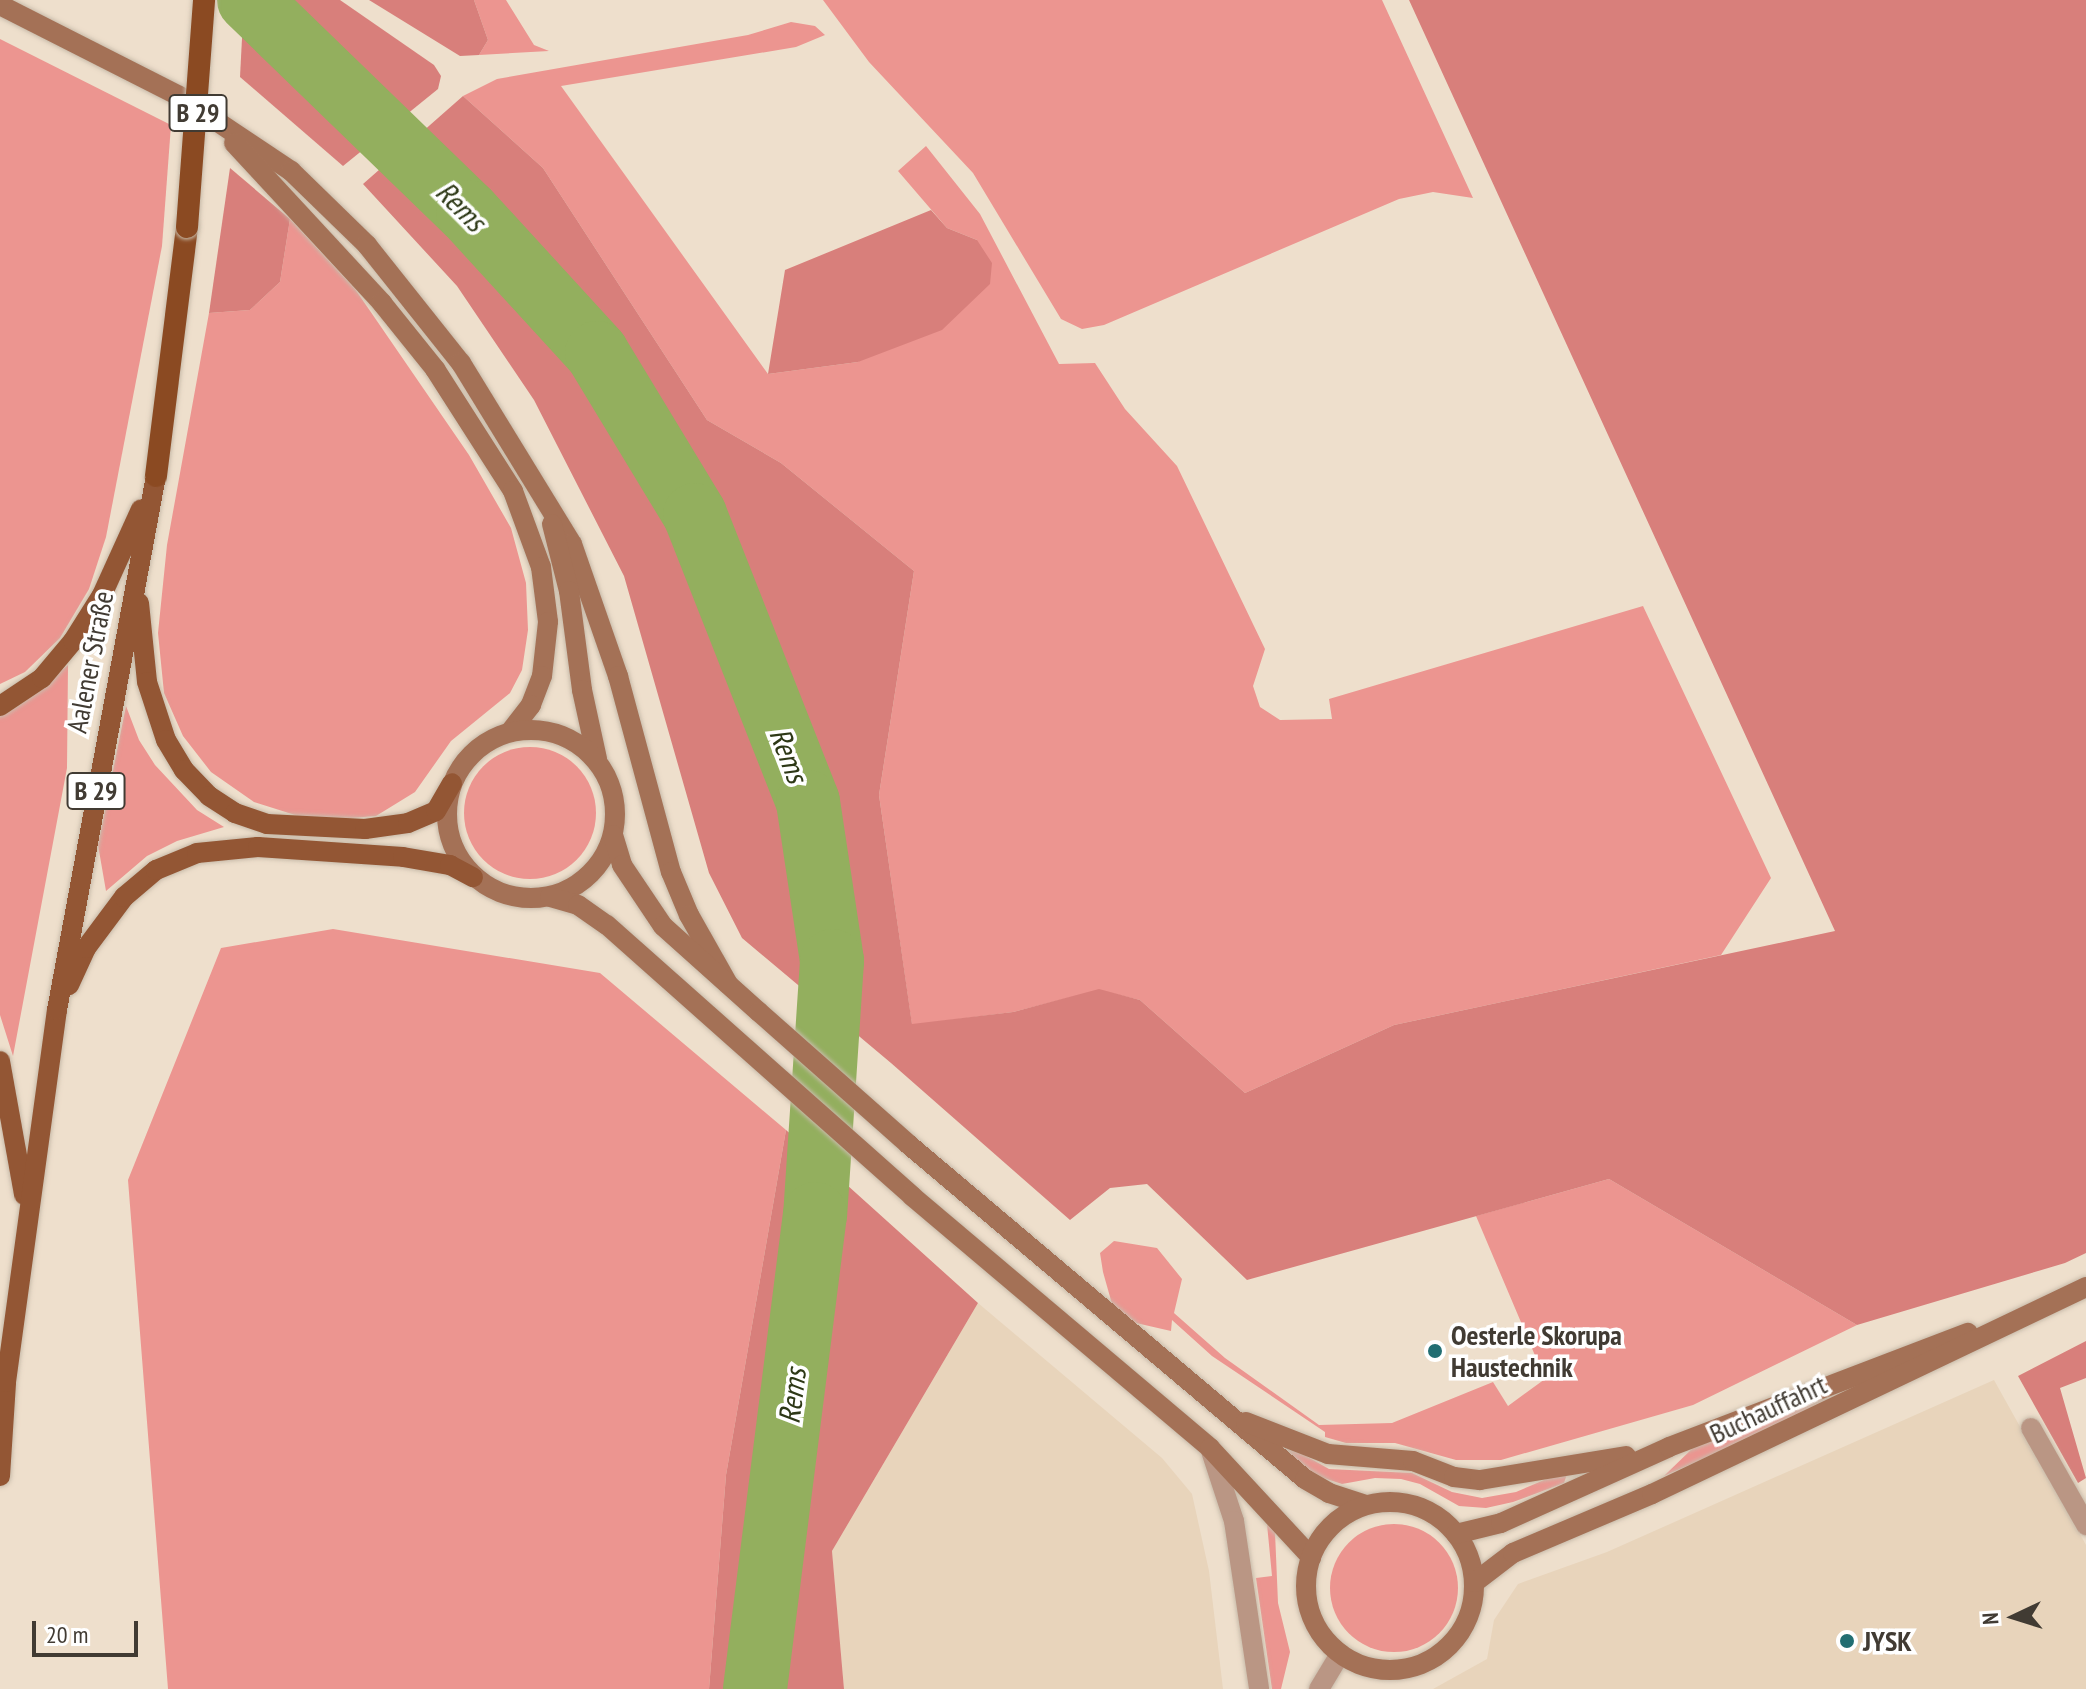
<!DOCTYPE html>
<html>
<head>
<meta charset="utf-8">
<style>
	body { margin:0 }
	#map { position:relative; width:2086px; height:1689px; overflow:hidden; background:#eedfcc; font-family:"PT Sans Narrow",sans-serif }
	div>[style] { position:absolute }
	.built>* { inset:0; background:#e8d4bb }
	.green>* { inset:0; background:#ec9590 }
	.round { border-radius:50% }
	.forest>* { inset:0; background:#d87f7b }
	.river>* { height:64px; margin:-32px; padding:0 32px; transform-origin:32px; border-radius:32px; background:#93af5e }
	.roads { filter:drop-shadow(0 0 2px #c8bbaa) drop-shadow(0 0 2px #c8bbaa) }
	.minor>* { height:20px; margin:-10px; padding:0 10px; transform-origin:10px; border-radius:10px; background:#ba9684 }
	.tertiary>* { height:20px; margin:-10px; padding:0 10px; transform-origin:10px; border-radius:10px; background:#ba9684 }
	.secondary>* { height:20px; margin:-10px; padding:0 10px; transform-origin:10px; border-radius:10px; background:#a47156 }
	.secondary>.ring { margin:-10px; padding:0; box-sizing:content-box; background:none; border:20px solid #a47156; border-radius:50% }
	.primary>* { height:20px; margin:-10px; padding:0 10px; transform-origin:10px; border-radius:10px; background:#935634 }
	.trunk>* { height:22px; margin:-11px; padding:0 11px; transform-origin:11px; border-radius:11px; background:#8b4a22 }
	.bridges { filter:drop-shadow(0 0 2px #c8bbaa) drop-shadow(0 0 2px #c8bbaa) }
	.trunk-bridge>* { height:22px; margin:-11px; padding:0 11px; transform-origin:11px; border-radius:11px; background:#8b4a22 }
	.dots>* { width:22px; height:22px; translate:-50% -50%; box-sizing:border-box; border:4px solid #fff; border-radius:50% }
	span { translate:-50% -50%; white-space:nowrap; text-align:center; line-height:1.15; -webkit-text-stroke:7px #fff; paint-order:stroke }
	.shield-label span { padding:2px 6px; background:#fff; border:2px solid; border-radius:6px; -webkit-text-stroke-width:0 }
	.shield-label { font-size:26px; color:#413b33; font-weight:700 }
	.street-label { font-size:28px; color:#413b33 }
	.poi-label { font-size:28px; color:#413b33; font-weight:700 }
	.left { translate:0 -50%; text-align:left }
	.water-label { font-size:30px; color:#2d3816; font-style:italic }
	.north { position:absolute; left:1974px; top:1577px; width:80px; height:80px; -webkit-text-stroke:6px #fff; paint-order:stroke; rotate:266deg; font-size:22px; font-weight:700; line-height:32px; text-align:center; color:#413b33 }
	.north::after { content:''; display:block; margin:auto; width:28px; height:36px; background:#413b33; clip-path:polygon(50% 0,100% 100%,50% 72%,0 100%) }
	.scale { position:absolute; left:32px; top:1621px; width:106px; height:36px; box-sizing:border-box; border:4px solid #413b33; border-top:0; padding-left:10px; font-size:24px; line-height:28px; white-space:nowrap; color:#413b33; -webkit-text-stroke:6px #fff; paint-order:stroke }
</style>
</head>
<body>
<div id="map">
	<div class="built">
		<div style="clip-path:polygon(978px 1303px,1162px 1458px,1192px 1494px,1209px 1571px,1223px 1689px,844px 1689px,832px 1551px)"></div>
		<div style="clip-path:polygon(1994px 1380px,2086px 1545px,2086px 1689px,1433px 1689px,1487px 1659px,1494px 1620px,1518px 1584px,1607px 1552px)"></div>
	</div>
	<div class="green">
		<div style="clip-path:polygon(474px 0,506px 0,534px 45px,549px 51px,479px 55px,488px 40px)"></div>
		<div style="clip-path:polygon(823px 0,1382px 0,1473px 198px,1433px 192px,1399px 199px,1104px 325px,1082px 329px,1061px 319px,973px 173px,869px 62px)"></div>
		<div style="clip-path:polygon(791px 22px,815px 26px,825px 35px,796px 47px,561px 86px,768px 374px,858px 362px,977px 240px,947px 228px,898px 171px,926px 146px,980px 214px,1059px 364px,1095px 363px,1125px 409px,1177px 466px,1265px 649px,1253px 686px,1260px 707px,1280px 720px,1332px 719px,1329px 699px,1643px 606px,1771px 878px,1721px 955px,1394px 1025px,1245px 1093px,1140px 1000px,1099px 990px,1013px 1012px,912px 1025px,879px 795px,914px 571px,781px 463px,707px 420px,543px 168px,463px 96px,497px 79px,748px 35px)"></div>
		<div style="clip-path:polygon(0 39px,171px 125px,162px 246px,106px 537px,89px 589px,60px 638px,25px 672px,0 684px)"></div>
		<div style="clip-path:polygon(290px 219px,355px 289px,469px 455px,511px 528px,526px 583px,528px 630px,522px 670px,510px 693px,451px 741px,415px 792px,376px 816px,314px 821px,254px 802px,211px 772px,183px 736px,164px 693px,158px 633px,167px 545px,209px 313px,250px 310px,280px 282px)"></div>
		<div style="clip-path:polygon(68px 665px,67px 768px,13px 1056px,0 1015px,0 713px,22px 703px)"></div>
		<div style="clip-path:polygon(126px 706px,139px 740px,155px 765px,197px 810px,224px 827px,177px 841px,147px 856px,106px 891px,98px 845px)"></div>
		<div class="round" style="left:464px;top:747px;width:132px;height:132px"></div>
		<div style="clip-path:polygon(333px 929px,600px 973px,786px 1130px,726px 1475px,709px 1689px,168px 1689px,128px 1180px,221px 948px)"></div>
		<div style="clip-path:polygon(1609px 1179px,1857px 1325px,1693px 1405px,1501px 1460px,1456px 1460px,1395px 1443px,1346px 1443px,1325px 1437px,1325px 1432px,1212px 1356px,1172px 1320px,1171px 1331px,1136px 1323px,1112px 1304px,1103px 1272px,1100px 1253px,1114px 1241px,1157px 1248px,1182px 1279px,1174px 1313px,1225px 1358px,1319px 1425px,1392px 1423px,1493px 1382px,1508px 1406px,1545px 1379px,1476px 1216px)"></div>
		<div style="clip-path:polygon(1866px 1387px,1664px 1476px,1699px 1442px,1825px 1388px)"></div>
		<div style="clip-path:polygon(1290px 1447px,1329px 1469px,1412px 1473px,1452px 1492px,1482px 1498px,1516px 1492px,1563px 1472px,1567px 1474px,1564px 1483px,1513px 1502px,1486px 1508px,1459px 1506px,1420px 1484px,1401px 1479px,1375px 1478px,1342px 1484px,1311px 1474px,1283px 1451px)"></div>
		<div style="clip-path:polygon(1267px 1524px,1275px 1532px,1278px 1603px,1290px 1652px,1281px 1689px,1272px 1689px,1256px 1578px,1272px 1576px)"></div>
		<div class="round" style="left:1330px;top:1524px;width:128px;height:128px"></div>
	</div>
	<div class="forest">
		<div style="clip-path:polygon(244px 0,340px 0,434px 65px,441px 76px,438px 89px,343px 166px,240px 77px)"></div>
		<div style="clip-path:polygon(369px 0,474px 0,488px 40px,479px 55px,460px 56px)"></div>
		<div style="clip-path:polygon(1409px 0,2086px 0,2086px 1253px,2065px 1263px,1857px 1325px,1609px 1179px,1247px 1280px,1147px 1184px,1110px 1188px,1070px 1220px,891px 1063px,742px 938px,709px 873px,624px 576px,534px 400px,457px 286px,363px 184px,463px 96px,543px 168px,707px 420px,781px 463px,914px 571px,879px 795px,912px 1024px,1013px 1012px,1099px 989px,1140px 1000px,1245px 1093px,1394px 1025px,1835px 931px)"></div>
		<div style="clip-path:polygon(230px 168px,290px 219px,280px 282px,250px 310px,209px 313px)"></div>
		<div style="clip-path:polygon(931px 210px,947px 228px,977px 240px,992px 263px,990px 284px,942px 330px,858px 362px,768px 374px,785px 270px)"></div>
		<div style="clip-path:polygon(786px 1130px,978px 1303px,832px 1551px,844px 1689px,709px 1689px,726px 1475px)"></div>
		<div style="clip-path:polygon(2086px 1341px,2086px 1378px,2060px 1388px,2086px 1478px,2078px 1483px,2018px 1376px)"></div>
	</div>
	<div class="river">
		<div style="left:249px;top:0;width:305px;rotate:44.1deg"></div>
		<div style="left:468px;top:212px;width:191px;rotate:47.5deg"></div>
		<div style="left:597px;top:353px;width:189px;rotate:58.8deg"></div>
		<div style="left:695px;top:515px;width:308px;rotate:68.5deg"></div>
		<div style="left:808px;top:802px;width:161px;rotate:81.4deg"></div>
		<div style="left:832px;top:961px;width:254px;rotate:93.8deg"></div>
		<div style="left:815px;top:1214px;width:479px;rotate:97.2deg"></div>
	</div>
	<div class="roads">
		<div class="minor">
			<div style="left:2031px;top:1428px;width:112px;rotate:60.4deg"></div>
		</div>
		<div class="tertiary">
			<div style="left:1210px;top:1448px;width:77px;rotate:71.8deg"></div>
			<div style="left:1234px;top:1521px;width:170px;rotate:81.5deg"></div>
			<div style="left:1319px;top:1689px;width:41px;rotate:-59deg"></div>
		</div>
		<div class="secondary">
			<div style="left:0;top:5px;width:201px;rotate:26.9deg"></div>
			<div style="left:179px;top:96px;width:135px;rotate:33.8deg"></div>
			<div style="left:291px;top:171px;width:106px;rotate:44.2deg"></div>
			<div style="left:367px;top:245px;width:151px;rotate:51.5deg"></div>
			<div style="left:461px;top:363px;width:212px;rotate:58.5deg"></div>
			<div style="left:572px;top:544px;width:140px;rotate:70.8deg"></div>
			<div style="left:618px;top:676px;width:203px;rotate:74.9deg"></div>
			<div style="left:671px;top:872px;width:47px;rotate:67.3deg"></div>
			<div style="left:689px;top:915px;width:79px;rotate:60.5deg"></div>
			<div style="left:234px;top:143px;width:218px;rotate:47.2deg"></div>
			<div style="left:382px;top:303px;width:85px;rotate:51.2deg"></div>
			<div style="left:435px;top:369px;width:145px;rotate:57.4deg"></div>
			<div style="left:513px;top:491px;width:81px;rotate:69.8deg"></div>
			<div style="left:541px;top:567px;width:55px;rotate:82.7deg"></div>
			<div style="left:548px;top:622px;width:54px;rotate:96.3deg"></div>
			<div style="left:542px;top:676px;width:31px;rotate:111deg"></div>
			<div style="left:531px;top:705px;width:34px;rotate:128deg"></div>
			<div style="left:552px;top:524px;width:69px;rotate:75.8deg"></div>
			<div style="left:569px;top:591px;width:100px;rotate:82.5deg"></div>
			<div style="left:582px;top:690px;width:71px;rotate:77.7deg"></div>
			<div class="ring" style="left:447px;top:730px;width:148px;height:148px"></div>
			<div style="left:613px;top:835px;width:31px;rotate:73deg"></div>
			<div style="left:622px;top:865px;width:73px;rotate:56.1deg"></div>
			<div style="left:663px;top:926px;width:129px;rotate:41.9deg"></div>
			<div style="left:759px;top:1012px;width:199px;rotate:41.5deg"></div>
			<div style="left:908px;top:1144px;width:519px;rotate:40.16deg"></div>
			<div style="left:1305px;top:1479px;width:28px;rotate:30deg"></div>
			<div style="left:1329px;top:1493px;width:38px;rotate:18deg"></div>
			<div style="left:550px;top:897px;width:29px;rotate:16deg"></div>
			<div style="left:578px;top:905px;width:35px;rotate:35deg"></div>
			<div style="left:607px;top:925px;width:408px;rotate:41.6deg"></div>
			<div style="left:912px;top:1196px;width:390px;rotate:40.2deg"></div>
			<div style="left:1210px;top:1448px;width:149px;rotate:47.2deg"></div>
			<div style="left:1246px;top:1422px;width:88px;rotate:21.3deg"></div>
			<div style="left:1328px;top:1454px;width:85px;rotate:4.7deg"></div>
			<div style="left:1413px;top:1461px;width:44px;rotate:21.3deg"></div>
			<div style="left:1454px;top:1477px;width:26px;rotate:7deg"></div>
			<div style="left:1480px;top:1480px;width:148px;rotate:-9.3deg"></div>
			<div class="ring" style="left:1306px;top:1502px;width:148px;height:148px"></div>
			<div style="left:1456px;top:1534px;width:46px;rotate:-13.7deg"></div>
			<div style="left:1501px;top:1523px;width:184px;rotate:-24.3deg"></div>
			<div style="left:1669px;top:1447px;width:320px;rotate:-20.9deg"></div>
			<div style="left:1475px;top:1582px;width:48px;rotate:-37.3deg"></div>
			<div style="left:1513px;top:1553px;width:151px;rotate:-23deg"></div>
			<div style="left:1652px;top:1494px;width:481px;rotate:-25.5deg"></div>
		</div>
		<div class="primary">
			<div style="left:139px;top:603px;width:79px;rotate:84.2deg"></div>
			<div style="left:147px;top:682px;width:61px;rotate:71.9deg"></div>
			<div style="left:166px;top:740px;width:35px;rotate:59deg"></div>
			<div style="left:184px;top:770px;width:36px;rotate:46deg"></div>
			<div style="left:209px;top:796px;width:31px;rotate:33deg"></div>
			<div style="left:235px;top:813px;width:34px;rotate:19deg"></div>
			<div style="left:267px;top:824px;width:98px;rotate:2.9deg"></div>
			<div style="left:365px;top:829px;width:43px;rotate:-7.9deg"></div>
			<div style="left:408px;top:823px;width:30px;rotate:-23deg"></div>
			<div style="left:436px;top:811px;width:32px;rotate:-60deg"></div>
			<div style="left:0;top:706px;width:50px;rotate:-33.7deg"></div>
			<div style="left:42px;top:678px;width:48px;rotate:-50deg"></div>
			<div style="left:73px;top:641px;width:54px;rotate:-57.8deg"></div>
			<div style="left:102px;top:595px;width:94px;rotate:-65.6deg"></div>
			<div style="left:69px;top:985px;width:41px;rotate:-65.3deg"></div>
			<div style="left:86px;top:948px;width:64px;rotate:-53.3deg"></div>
			<div style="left:124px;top:897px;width:42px;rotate:-40.2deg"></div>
			<div style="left:156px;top:870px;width:44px;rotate:-22.5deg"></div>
			<div style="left:197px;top:853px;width:61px;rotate:-5.6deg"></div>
			<div style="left:258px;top:847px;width:145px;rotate:3.9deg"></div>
			<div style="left:403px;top:857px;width:48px;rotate:9.7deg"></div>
			<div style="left:450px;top:865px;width:26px;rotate:28deg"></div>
			<div style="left:0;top:1061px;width:136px;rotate:79.8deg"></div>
			<div style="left:0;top:1476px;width:94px;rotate:-86.3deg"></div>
			<div style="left:6px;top:1382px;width:375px;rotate:-82.2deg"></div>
			<div style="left:57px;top:1010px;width:543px;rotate:-79.5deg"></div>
		</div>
		<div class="trunk">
			<div style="left:156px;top:476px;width:251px;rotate:-82.9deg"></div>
		</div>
	</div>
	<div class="bridges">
		<div class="trunk-bridge">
			<div style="left:187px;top:227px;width:228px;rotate:-85.7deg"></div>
		</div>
	</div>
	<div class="dots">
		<div style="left:1435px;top:1351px;background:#226e72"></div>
		<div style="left:1847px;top:1641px;background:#226e72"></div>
	</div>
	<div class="shield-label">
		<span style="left:198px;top:113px">B 29</span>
		<span style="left:96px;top:791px">B 29</span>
	</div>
	<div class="street-label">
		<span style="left:90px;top:662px;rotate:-79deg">Aalener Straße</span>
		<span style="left:1768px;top:1409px;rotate:-25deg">Buchauffahrt</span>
	</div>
	<div class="poi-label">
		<span class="left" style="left:1451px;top:1351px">Oesterle Skorupa<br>Haustechnik</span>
		<span class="left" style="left:1863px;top:1641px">JYSK</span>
	</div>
	<div class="water-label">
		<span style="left:461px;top:206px;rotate:45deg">Rems</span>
		<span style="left:789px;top:755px;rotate:69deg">Rems</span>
		<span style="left:792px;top:1396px;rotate:-83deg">Rems</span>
	</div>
	<div class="north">N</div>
	<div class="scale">20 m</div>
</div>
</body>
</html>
